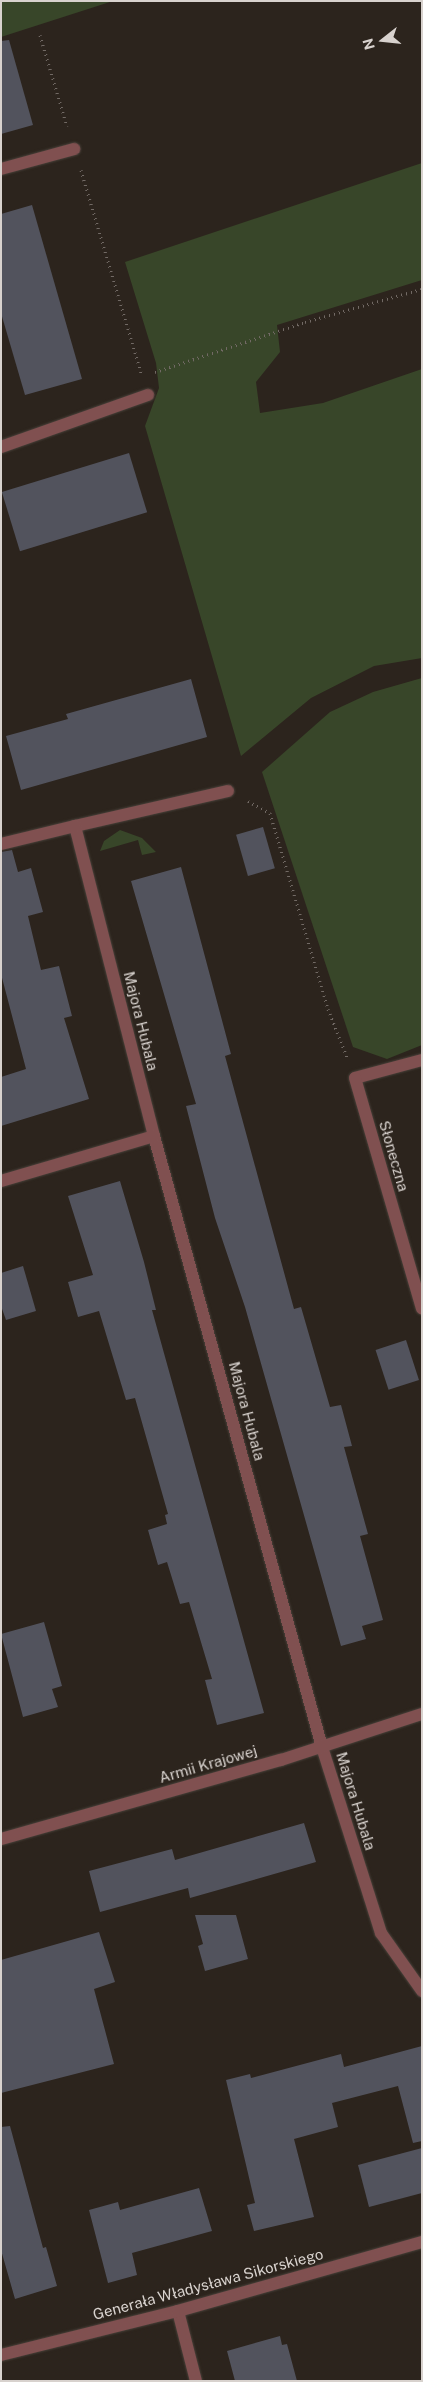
<!DOCTYPE html>
<html>
<head>
<meta charset="utf-8">
<style>
	body { margin:0 }
	#map { position:relative; width:423px; height:2382px; overflow:hidden; background:#2c241d; font-family:"Public Sans",sans-serif }
	div>[style] { position:absolute }
	.green>* { inset:0; background:#384629 }
	.building>* { inset:0; background:#52535d; transform-origin:0 0 }
	.path>* { height:3px; margin-top:-1.5px; transform-origin:0; background:repeating-linear-gradient(90deg,#726a65 0 1px,transparent 0 5px) }
	.roads { filter:drop-shadow(0 0 1px #484039) drop-shadow(0 0 1px #484039) }
	.street>* { height:12px; margin:-6px; padding:0 6px; transform-origin:6px; border-radius:6px; background:#805050 }
	span { translate:-50% -50%; white-space:nowrap; text-align:center; line-height:1.15; -webkit-text-stroke:4px #2c241d; paint-order:stroke }
	.street-label { font-size:15px; color:#d8d2ce }
	.frame { position:absolute; inset:0; border:2px solid #d8d2ce; pointer-events:none }
	.north { position:absolute; left:358px; top:15px; width:50px; height:50px; -webkit-text-stroke:4px #2c241d; paint-order:stroke; rotate:254deg; font-size:14px; font-weight:700; line-height:20px; text-align:center; color:#d8d2ce }
	.north::after { content:''; display:block; margin:auto; width:18px; height:22px; background:#d8d2ce; clip-path:polygon(50% 0,100% 100%,50% 72%,0 100%) }
</style>
</head>
<body>
<div id="map">
	<div class="green">
		<div style="clip-path:polygon(1px 1px,113px 1px,1px 37px)"></div>
		<div style="clip-path:polygon(422px 163px,422px 280px,277px 325px,280px 352px,256px 382px,260px 413px,323px 403px,422px 369px,422px 658px,374px 666px,311px 698px,241px 756px,145px 426px,159px 388px,156px 363px,125px 262px)"></div>
		<div style="clip-path:polygon(422px 678px,422px 1045px,387px 1059px,353px 1047px,262px 772px,330px 712px,373px 692px)"></div>
		<div style="clip-path:polygon(120px 830px,142px 838px,156px 852px,142px 855px,138px 840px,100px 851px,104px 841px)"></div>
	</div>
	<div class="building">
		<div style="clip-path:polygon(9px 40px,33px 125px,1px 134px,1px 41px)"></div>
		<div style="clip-path:polygon(32px 205px,82px 379px,25px 395px,1px 313px,1px 214px)"></div>
		<div style="left:129px;top:453px;width:62px;height:133px;rotate:73deg"></div>
		<div style="clip-path:polygon(191px 679px,207px 737px,21px 790px,6px 736px,68px 719px,66px 714px)"></div>
		<div style="left:263px;top:827px;width:43px;height:28px;rotate:74deg"></div>
		<div style="clip-path:polygon(12px 850px,18px 872px,31px 868px,43px 912px,28px 916px,41px 970px,59px 966px,72px 1016px,64px 1018px,89px 1099px,1px 1126px,1px 1077px,26px 1069px,1px 974px,1px 852px)"></div>
		<div style="clip-path:polygon(181px 867px,231px 1054px,225px 1056px,294px 1309px,301px 1307px,330px 1407px,341px 1405px,352px 1446px,344px 1447px,368px 1534px,360px 1536px,383px 1620px,362px 1626px,366px 1639px,341px 1646px,245px 1307px,215px 1218px,186px 1106px,196px 1104px,131px 881px)"></div>
		<div style="clip-path:polygon(120px 1181px,144px 1262px,156px 1310px,152px 1310px,264px 1713px,217px 1725px,205px 1680px,212px 1679px,189px 1602px,180px 1604px,167px 1562px,158px 1565px,148px 1530px,167px 1524px,165px 1515px,168px 1514px,135px 1398px,126px 1400px,99px 1311px,78px 1317px,68px 1282px,93px 1275px,68px 1196px)"></div>
		<div style="clip-path:polygon(23px 1266px,36px 1311px,6px 1320px,1px 1306px,1px 1273px)"></div>
		<div style="left:406px;top:1340px;width:42px;height:32px;rotate:72deg"></div>
		<div style="clip-path:polygon(44px 1622px,62px 1686px,52px 1689px,58px 1707px,23px 1717px,1px 1634px)"></div>
		<div style="clip-path:polygon(304px 1823px,316px 1862px,190px 1898px,188px 1888px,100px 1912px,89px 1871px,172px 1849px,175px 1860px)"></div>
		<div style="clip-path:polygon(195px 1915px,236px 1915px,248px 1959px,205px 1971px,198px 1946px,203px 1944px)"></div>
		<div style="clip-path:polygon(99px 1932px,115px 1982px,94px 1989px,114px 2064px,1px 2093px,1px 1960px)"></div>
		<div style="clip-path:polygon(422px 2046px,422px 2141px,413px 2143px,398px 2086px,332px 2103px,338px 2127px,294px 2139px,314px 2217px,254px 2231px,247px 2205px,255px 2203px,226px 2080px,250px 2074px,251px 2078px,341px 2054px,344px 2067px)"></div>
		<div style="clip-path:polygon(10px 2126px,43px 2248px,46px 2247px,57px 2286px,15px 2299px,1px 2250px,1px 2127px)"></div>
		<div style="clip-path:polygon(422px 2148px,422px 2193px,369px 2207px,358px 2165px)"></div>
		<div style="clip-path:polygon(199px 2188px,212px 2231px,132px 2253px,137px 2275px,108px 2283px,89px 2210px,118px 2202px,120px 2210px)"></div>
		<div style="clip-path:polygon(280px 2336px,282px 2345px,287px 2344px,297px 2381px,235px 2381px,227px 2351px)"></div>
	</div>
	<div class="path">
		<div style="left:40px;top:35px;width:95px;rotate:73.5deg"></div>
		<div style="left:81px;top:170px;width:212px;rotate:73.5deg"></div>
		<div style="left:155px;top:372px;width:158px;rotate:-18.4deg"></div>
		<div style="left:305px;top:322px;width:122px;rotate:-15.8deg"></div>
		<div style="left:248px;top:801px;width:25px;rotate:29deg"></div>
		<div style="left:270px;top:813px;width:204px;rotate:73.5deg"></div>
		<div style="left:328px;top:1009px;width:52px;rotate:68.4deg"></div>
	</div>
	<div class="roads">
		<div class="street">
			<div style="left:1px;top:169px;width:76px;rotate:-15.3deg"></div>
			<div style="left:1px;top:447px;width:156px;rotate:-19.5deg"></div>
			<div style="left:228px;top:791px;width:157px;rotate:167.1deg"></div>
			<div style="left:75px;top:826px;width:320px;rotate:75.7deg"></div>
			<div style="left:154px;top:1136px;width:634px;rotate:74.63deg"></div>
			<div style="left:322px;top:1747px;width:195px;rotate:72.4deg"></div>
			<div style="left:381px;top:1933px;width:71px;rotate:54.7deg"></div>
			<div style="left:1px;top:844px;width:76px;rotate:-13.7deg"></div>
			<div style="left:422px;top:1060px;width:69px;rotate:165deg"></div>
			<div style="left:355px;top:1078px;width:240px;rotate:73.8deg"></div>
			<div style="left:1px;top:1181px;width:159px;rotate:-16.4deg"></div>
			<div style="left:1px;top:1839px;width:291px;rotate:-15.8deg"></div>
			<div style="left:281px;top:1760px;width:148px;rotate:-18.1deg"></div>
			<div style="left:178px;top:2311px;width:72px;rotate:75.6deg"></div>
			<div style="left:1px;top:2355px;width:182px;rotate:-14deg"></div>
			<div style="left:178px;top:2311px;width:254px;rotate:-15.8deg"></div>
		</div>
	</div>
	<div class="street-label">
		<span style="left:141px;top:1021px;rotate:76deg">Majora Hubala</span>
		<span style="left:394px;top:1156px;rotate:74deg">Słoneczna</span>
		<span style="left:247px;top:1411px;rotate:75deg">Majora Hubala</span>
		<span style="left:208px;top:1764px;rotate:-16deg">Armii Krajowej</span>
		<span style="left:356px;top:1801px;rotate:73deg">Majora Hubala</span>
		<span style="left:208px;top:2284px;rotate:-15deg">Generała Władysława Sikorskiego</span>
	</div>
	<div class="frame"></div>
	<div class="north">N</div>
</div>
</body>
</html>
